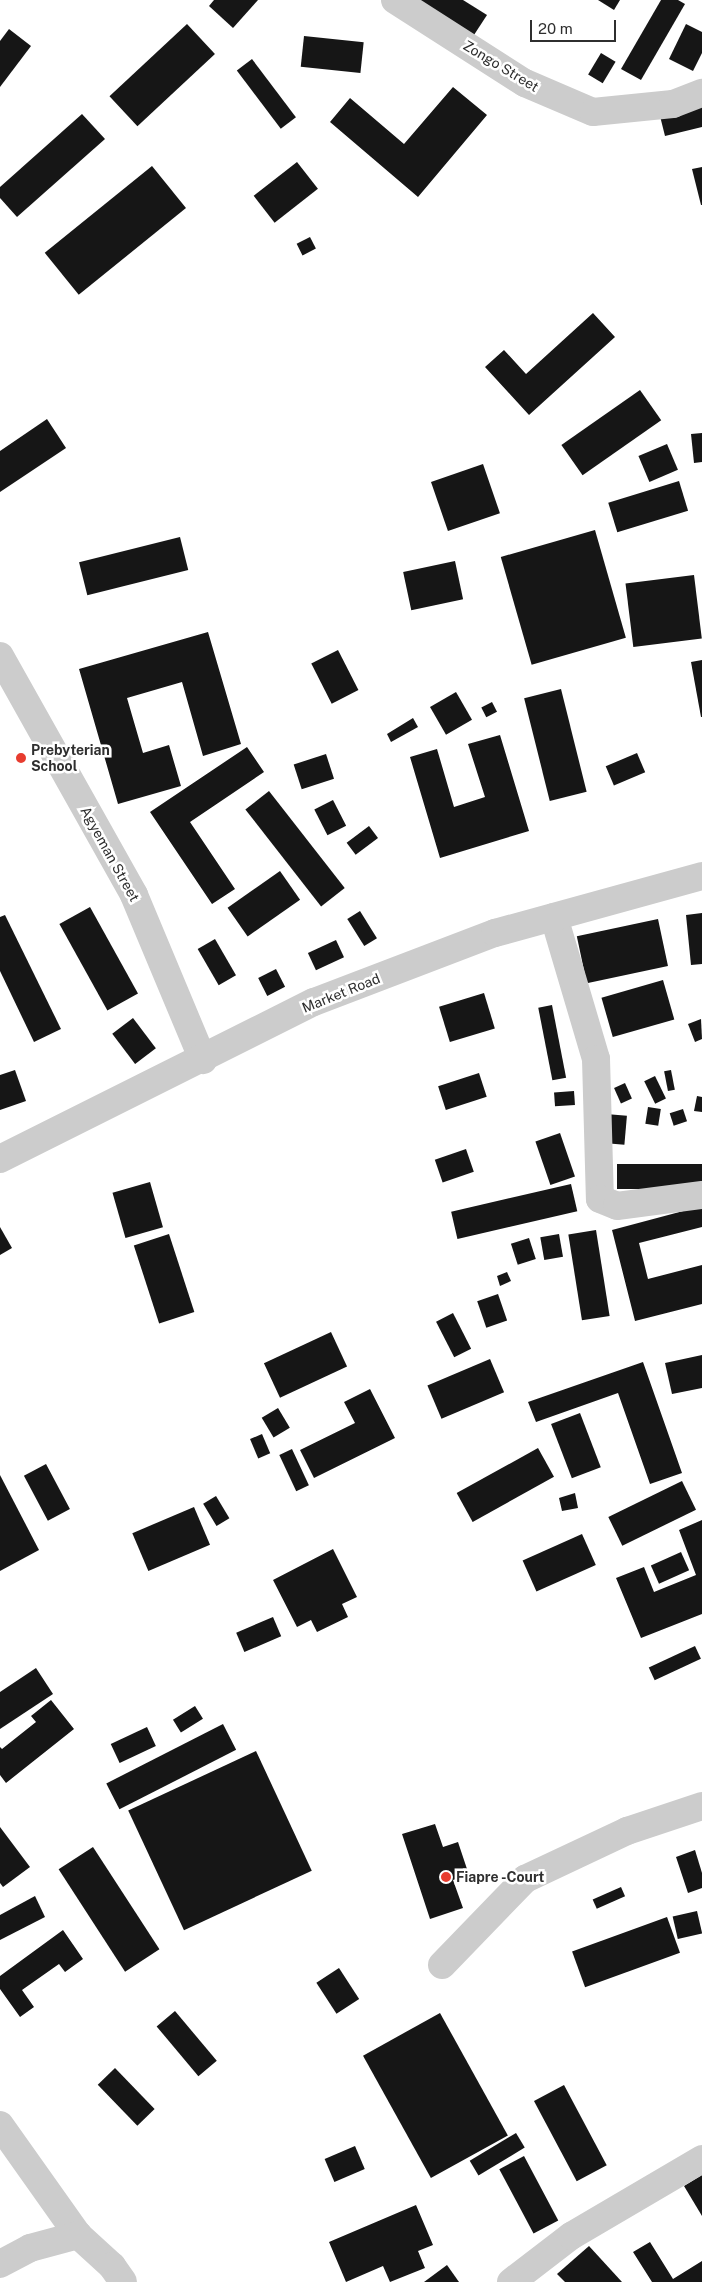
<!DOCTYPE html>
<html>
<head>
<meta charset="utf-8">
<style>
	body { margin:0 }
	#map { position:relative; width:702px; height:2282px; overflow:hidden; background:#fff; font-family:"Public Sans",sans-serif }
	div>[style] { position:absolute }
	.building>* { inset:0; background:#161616; transform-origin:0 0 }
	.street>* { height:28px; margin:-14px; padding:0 14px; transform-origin:14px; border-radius:14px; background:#ccc }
	.dots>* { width:14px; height:14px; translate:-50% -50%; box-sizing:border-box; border:2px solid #fff; border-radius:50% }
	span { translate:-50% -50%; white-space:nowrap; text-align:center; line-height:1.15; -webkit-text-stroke:5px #fff; paint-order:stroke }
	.street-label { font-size:14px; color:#2f2f2f }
	.poi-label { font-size:14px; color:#2f2f2f; font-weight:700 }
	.left { translate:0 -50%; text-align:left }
	.scale { position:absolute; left:530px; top:20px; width:86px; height:22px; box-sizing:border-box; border:2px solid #2f2f2f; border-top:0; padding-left:6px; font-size:15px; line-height:18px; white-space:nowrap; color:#2f2f2f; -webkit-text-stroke:4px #fff; paint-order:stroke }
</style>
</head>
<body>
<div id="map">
	<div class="building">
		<div style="clip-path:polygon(214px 0,258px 0,233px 28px,209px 6px)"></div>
		<div style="clip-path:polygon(413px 0,463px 0,487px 15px,472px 38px)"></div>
		<div style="clip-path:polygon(598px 0,620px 0,614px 10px)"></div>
		<div style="clip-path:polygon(661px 0,678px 0,685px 4px,641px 80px,621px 69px)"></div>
		<div style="left:187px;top:24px;width:41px;height:106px;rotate:47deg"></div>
		<div style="clip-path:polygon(686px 24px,702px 32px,702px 53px,693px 71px,669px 59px)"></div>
		<div style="clip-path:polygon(9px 29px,31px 46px,0 87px,0 41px)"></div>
		<div style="left:304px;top:36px;width:60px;height:31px;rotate:6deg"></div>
		<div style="left:601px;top:53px;width:17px;height:25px;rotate:31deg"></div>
		<div style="left:252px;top:59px;width:73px;height:19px;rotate:53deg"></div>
		<div style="clip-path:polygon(453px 87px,487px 115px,418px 197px,330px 122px,350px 98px,404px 144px)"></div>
		<div style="clip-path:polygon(702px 102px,702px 127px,665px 136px,659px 112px)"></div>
		<div style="clip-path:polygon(82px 114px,105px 139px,17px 217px,0 198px,0 187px)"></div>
		<div style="left:297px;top:162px;width:34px;height:55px;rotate:52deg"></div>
		<div style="left:152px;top:166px;width:54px;height:138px;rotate:51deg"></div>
		<div style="clip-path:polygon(702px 167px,702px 205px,701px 205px,692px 169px)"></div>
		<div style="left:310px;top:237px;width:13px;height:15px;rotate:63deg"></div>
		<div style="clip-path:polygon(593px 313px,615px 337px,529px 415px,485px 367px,504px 350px,526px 374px)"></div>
		<div style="left:640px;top:390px;width:37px;height:96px;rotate:55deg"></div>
		<div style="clip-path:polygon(47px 419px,66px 448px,0 492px,0 451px)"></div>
		<div style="clip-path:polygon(702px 433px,702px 462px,694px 463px,691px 434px)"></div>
		<div style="left:667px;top:444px;width:28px;height:31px;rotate:67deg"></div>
		<div style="left:483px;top:464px;width:52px;height:55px;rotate:71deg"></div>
		<div style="left:679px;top:481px;width:31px;height:74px;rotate:73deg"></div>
		<div style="left:595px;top:530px;width:112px;height:98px;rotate:74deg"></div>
		<div style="left:180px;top:537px;width:34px;height:104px;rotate:76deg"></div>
		<div style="left:455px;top:561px;width:39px;height:53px;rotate:78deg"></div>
		<div style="left:694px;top:575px;width:64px;height:69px;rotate:83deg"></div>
		<div style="clip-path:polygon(208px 632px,241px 744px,203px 756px,182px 682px,127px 698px,143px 753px,169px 745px,181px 786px,118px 804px,79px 669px)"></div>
		<div style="left:338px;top:650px;width:45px;height:30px;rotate:63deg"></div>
		<div style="clip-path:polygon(702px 660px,702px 717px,701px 717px,691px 662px)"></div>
		<div style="left:561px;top:689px;width:106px;height:38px;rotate:76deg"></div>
		<div style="left:456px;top:692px;width:32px;height:30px;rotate:60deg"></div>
		<div style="left:492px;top:702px;width:11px;height:12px;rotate:63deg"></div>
		<div style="clip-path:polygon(413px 718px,418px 727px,391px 742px,387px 734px)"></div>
		<div style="clip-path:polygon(500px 735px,529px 831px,440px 858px,410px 757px,437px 749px,454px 807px,485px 797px,468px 744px)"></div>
		<div style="clip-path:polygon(247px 747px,264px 772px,190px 822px,235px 889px,212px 904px,150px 812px)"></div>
		<div style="left:637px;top:753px;width:21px;height:34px;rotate:67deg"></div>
		<div style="left:326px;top:754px;width:26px;height:34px;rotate:72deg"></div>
		<div style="left:269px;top:791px;width:123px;height:30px;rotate:52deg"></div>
		<div style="left:333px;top:800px;width:29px;height:21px;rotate:63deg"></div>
		<div style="left:369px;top:826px;width:15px;height:28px;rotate:53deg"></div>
		<div style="left:280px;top:871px;width:35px;height:64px;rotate:55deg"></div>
		<div style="left:90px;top:907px;width:99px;height:35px;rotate:61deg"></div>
		<div style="left:360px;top:911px;width:32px;height:15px;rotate:58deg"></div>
		<div style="clip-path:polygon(702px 913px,702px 964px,691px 965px,686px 915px)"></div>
		<div style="clip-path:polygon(5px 915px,61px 1029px,34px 1042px,0 971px,0 917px)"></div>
		<div style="left:658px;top:919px;width:48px;height:83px;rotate:78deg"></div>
		<div style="left:215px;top:939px;width:42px;height:20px;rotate:60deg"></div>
		<div style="left:336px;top:940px;width:19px;height:31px;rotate:65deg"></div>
		<div style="left:276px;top:969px;width:20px;height:20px;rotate:63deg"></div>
		<div style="left:663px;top:980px;width:41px;height:64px;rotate:74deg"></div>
		<div style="left:484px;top:993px;width:37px;height:47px;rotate:73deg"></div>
		<div style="left:552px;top:1005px;width:74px;height:14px;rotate:79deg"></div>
		<div style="left:133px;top:1018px;width:38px;height:26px;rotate:53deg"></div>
		<div style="clip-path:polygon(701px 1019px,702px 1039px,695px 1042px,688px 1024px)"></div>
		<div style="clip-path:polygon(15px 1070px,26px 1101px,0 1110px,0 1075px)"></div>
		<div style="left:671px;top:1070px;width:20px;height:7px;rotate:79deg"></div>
		<div style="left:479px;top:1073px;width:25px;height:43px;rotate:72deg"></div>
		<div style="left:655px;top:1076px;width:25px;height:12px;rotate:64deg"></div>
		<div style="left:625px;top:1083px;width:17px;height:12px;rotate:66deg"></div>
		<div style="left:574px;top:1091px;width:14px;height:20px;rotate:86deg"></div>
		<div style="clip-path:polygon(697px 1096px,702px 1097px,702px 1112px,694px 1111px)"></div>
		<div style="left:648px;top:1107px;width:13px;height:17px;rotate:9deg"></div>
		<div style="left:683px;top:1109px;width:13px;height:14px;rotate:72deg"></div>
		<div style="left:606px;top:1114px;width:21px;height:29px;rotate:5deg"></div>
		<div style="left:560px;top:1133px;width:46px;height:26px;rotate:71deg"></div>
		<div style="left:466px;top:1149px;width:24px;height:33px;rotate:71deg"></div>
		<div style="left:702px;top:1164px;width:25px;height:85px;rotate:90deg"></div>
		<div style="left:150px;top:1182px;width:47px;height:39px;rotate:74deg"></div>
		<div style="left:571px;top:1184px;width:28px;height:123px;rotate:77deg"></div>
		<div style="clip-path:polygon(702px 1206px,702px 1227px,639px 1243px,648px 1279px,702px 1265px,702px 1304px,635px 1321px,612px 1230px)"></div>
		<div style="clip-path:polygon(0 1227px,12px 1248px,0 1255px)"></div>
		<div style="left:596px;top:1230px;width:87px;height:28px;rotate:81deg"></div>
		<div style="left:169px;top:1234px;width:82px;height:37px;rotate:72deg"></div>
		<div style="left:559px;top:1234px;width:23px;height:19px;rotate:80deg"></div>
		<div style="left:529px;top:1238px;width:22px;height:19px;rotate:72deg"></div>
		<div style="clip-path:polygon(507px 1272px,511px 1281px,500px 1286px,497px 1276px)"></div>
		<div style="left:498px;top:1294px;width:28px;height:22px;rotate:71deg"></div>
		<div style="left:453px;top:1313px;width:40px;height:19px;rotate:63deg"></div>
		<div style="left:331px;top:1332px;width:38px;height:74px;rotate:65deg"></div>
		<div style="clip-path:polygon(702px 1355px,702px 1388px,672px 1394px,665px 1363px)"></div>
		<div style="left:490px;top:1359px;width:36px;height:68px;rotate:67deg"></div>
		<div style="clip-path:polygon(643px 1362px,682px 1473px,650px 1484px,618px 1393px,536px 1422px,528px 1402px)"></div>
		<div style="clip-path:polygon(370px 1389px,395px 1438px,314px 1478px,300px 1450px,355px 1423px,344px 1402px)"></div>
		<div style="left:278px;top:1408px;width:23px;height:19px;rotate:59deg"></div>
		<div style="left:580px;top:1413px;width:58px;height:31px;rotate:69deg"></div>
		<div style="left:262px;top:1434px;width:21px;height:13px;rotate:67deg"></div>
		<div style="left:538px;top:1448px;width:33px;height:93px;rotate:61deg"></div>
		<div style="left:292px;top:1449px;width:40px;height:14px;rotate:65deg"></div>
		<div style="left:46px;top:1464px;width:51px;height:25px;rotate:62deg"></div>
		<div style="clip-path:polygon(0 1475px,39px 1550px,0 1571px)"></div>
		<div style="left:682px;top:1481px;width:32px;height:82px;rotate:64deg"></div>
		<div style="clip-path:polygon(575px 1493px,578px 1508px,562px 1511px,559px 1498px)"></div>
		<div style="left:216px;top:1496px;width:26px;height:15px;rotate:59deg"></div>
		<div style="left:194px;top:1507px;width:41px;height:67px;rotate:67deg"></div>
		<div style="clip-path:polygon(702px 1520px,702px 1614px,641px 1638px,616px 1578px,644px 1567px,654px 1592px,696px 1575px,679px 1530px)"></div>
		<div style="left:582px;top:1534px;width:34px;height:65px;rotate:66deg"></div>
		<div style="clip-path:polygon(333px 1549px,357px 1597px,342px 1604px,348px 1617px,317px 1632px,311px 1620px,297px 1627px,273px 1580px)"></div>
		<div style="left:681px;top:1552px;width:20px;height:33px;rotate:66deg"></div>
		<div style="left:273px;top:1617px;width:21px;height:40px;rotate:67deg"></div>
		<div style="left:695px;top:1646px;width:14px;height:51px;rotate:65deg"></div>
		<div style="clip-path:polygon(36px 1668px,53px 1694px,0 1729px,0 1692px)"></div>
		<div style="clip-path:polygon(51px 1700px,74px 1729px,6px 1783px,0 1775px,0 1747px,2px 1749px,36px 1722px,31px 1716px)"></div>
		<div style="left:195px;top:1706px;width:15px;height:26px;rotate:58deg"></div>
		<div style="left:223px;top:1724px;width:29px;height:131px;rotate:63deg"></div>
		<div style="left:147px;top:1727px;width:21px;height:40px;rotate:65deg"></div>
		<div style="left:256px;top:1751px;width:132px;height:141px;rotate:65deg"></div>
		<div style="clip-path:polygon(435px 1824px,443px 1847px,458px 1842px,469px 1875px,453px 1880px,463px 1908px,430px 1919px,402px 1834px)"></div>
		<div style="clip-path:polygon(0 1827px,30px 1867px,3px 1887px,0 1883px)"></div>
		<div style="left:93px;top:1847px;width:122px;height:41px;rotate:57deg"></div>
		<div style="clip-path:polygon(695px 1850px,702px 1873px,702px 1888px,688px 1893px,676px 1857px)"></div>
		<div style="left:621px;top:1887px;width:10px;height:31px;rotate:66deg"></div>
		<div style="clip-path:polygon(35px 1896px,45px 1917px,0 1940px,0 1915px)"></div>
		<div style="left:697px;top:1911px;width:23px;height:25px;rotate:77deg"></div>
		<div style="left:667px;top:1917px;width:38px;height:101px;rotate:70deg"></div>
		<div style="clip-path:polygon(63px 1930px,83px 1959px,65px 1972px,59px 1964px,22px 1990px,34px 2007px,20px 2017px,0 1989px,0 1976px)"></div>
		<div style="left:339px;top:1968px;width:37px;height:27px;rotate:57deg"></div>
		<div style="left:175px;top:2011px;width:65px;height:24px;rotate:50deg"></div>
		<div style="left:440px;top:2013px;width:140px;height:88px;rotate:61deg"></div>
		<div style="left:115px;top:2068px;width:57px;height:24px;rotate:46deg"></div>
		<div style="left:564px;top:2085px;width:91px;height:34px;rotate:62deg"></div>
		<div style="left:516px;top:2133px;width:17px;height:54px;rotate:59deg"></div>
		<div style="left:355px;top:2146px;width:25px;height:33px;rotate:67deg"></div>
		<div style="left:524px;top:2156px;width:73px;height:28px;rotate:62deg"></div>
		<div style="clip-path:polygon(702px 2175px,702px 2216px,684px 2186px)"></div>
		<div style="clip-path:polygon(416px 2205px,433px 2245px,418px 2251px,425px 2268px,390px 2282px,383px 2266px,346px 2282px,329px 2242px)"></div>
		<div style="clip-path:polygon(650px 2242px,673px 2279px,702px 2261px,702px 2282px,652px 2282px,633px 2252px)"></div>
		<div style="clip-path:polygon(589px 2246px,622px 2282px,565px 2282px,557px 2274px)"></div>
		<div style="clip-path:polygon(447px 2265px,459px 2282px,424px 2282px)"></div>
	</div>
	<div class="street">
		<div style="left:395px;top:0;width:154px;rotate:32.6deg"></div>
		<div style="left:525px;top:83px;width:74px;rotate:23.1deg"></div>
		<div style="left:593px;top:112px;width:80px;rotate:-5.7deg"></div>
		<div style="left:673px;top:104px;width:31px;rotate:-21deg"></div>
		<div style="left:0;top:656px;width:274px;rotate:60.7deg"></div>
		<div style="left:134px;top:895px;width:179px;rotate:67.3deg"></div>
		<div style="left:554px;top:917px;width:148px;rotate:73.5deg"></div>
		<div style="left:596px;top:1059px;width:140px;rotate:88.4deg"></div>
		<div style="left:600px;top:1199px;width:18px;rotate:22deg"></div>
		<div style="left:617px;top:1206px;width:86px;rotate:-7.4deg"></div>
		<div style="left:0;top:1159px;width:351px;rotate:-26.6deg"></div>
		<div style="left:314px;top:1002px;width:194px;rotate:-20.9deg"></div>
		<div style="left:495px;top:933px;width:215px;rotate:-15.4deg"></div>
		<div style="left:442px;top:1965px;width:120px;rotate:-46deg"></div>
		<div style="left:525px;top:1879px;width:113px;rotate:-25.2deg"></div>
		<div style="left:627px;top:1831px;width:79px;rotate:-18.4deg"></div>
		<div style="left:0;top:2125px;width:135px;rotate:54.7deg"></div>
		<div style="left:78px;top:2235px;width:46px;rotate:42.4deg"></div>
		<div style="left:112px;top:2266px;width:19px;rotate:55deg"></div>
		<div style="left:0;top:2264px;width:34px;rotate:-28deg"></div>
		<div style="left:30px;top:2248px;width:50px;rotate:-15.2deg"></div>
		<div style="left:511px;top:2282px;width:76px;rotate:-37.5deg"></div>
		<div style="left:571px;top:2236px;width:152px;rotate:-30.4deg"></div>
	</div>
	<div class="dots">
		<div style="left:21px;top:758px;background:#e73c2f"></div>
		<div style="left:446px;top:1877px;background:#e73c2f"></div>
	</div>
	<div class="street-label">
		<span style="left:501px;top:66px;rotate:31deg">Zongo Street</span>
		<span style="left:110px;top:854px;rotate:61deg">Agyeman Street</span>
		<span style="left:341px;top:993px;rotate:-22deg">Market Road</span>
	</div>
	<div class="poi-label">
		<span class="left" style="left:31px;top:758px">Prebyterian<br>School</span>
		<span class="left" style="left:456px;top:1877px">Fiapre -Court</span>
	</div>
	<div class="scale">20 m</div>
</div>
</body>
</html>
